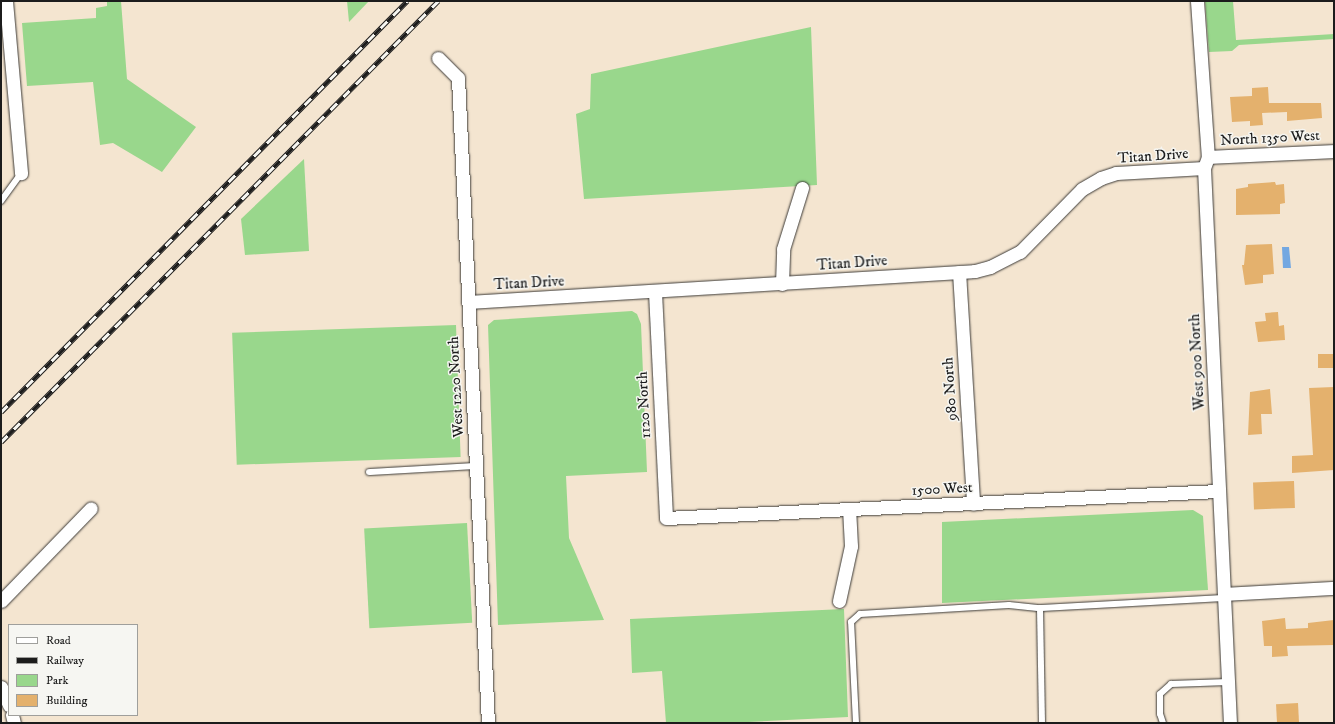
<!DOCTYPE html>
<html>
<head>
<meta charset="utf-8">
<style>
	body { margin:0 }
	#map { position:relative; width:1335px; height:724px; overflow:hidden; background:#f4e5d0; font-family:"IM FELL DW Pica",serif }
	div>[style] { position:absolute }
	.green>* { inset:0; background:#99d78c; transform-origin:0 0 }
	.water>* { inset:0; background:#74a8e1 }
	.building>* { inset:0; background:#e4b16d; transform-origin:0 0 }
	.roads { filter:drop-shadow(0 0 1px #3c3a37) drop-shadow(0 0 1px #3c3a37) }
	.service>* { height:6px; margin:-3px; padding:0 3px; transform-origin:3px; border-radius:3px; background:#fff }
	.minor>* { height:13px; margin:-6.5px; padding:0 6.5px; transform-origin:6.5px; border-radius:6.5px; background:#fff }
	.rail>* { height:4.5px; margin-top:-2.25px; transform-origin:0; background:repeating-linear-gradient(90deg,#f6f6f2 0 9px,#1c1c1c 0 18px); box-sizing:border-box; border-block:1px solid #1c1c1c }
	span { translate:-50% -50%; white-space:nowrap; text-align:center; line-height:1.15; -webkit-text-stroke:3px #f6f6f2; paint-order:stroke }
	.street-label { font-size:15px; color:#1c1c1c }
	.frame { position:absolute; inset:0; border:2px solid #1c1c1c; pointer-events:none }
	.legend { position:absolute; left:8px; top:624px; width:130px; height:92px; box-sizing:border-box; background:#f6f6f2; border:1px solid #9f9f9c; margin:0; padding:5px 7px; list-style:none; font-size:12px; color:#1c1c1c }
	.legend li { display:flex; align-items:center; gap:8px; height:20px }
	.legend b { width:20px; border:1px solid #9f9f9c }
</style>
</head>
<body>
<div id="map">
	<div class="green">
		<div style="clip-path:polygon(107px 1px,121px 1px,127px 79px,196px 127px,162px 172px,113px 143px,100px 145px,93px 82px,27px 86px,22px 23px,96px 18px,96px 8px,107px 6px)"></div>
		<div style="clip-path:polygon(347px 1px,369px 1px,349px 22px)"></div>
		<div style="clip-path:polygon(1205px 1px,1233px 1px,1236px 40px,1334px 34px,1334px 39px,1239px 45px,1232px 51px,1209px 52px)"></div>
		<div style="clip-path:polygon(811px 27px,817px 185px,584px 199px,576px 114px,590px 109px,591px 74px)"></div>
		<div style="clip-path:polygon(304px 159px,309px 251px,245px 255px,241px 219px)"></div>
		<div style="clip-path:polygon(632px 311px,637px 314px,641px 324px,647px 472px,566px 476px,569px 538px,604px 620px,498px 625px,488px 325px,494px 320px)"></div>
		<div style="left:456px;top:325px;width:132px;height:224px;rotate:88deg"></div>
		<div style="clip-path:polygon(1193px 510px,1203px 516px,1208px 590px,942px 603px,942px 522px)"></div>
		<div style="left:467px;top:523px;width:100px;height:103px;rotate:87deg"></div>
		<div style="clip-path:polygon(844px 609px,848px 717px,728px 723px,666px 723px,662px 671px,632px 673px,630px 619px)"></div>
	</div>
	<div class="water">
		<div style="clip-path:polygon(1282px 247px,1289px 247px,1291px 268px,1283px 268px)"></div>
	</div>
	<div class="building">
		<div style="clip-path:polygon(1268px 87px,1269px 103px,1321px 103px,1322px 118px,1287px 121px,1287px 112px,1262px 113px,1263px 125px,1250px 126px,1250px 121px,1232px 122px,1230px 97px,1252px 96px,1252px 88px)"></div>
		<div style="clip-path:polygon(1275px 182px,1276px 185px,1284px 184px,1285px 203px,1280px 204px,1280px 214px,1236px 215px,1236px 189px,1248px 187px,1248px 184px)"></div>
		<div style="clip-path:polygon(1272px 244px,1274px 274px,1263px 275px,1263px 283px,1245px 285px,1242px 265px,1244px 265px,1246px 245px)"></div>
		<div style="clip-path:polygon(1278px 312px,1279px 326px,1284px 325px,1285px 340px,1258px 342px,1255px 322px,1266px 321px,1265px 313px)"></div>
		<div style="left:1334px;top:354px;width:14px;height:16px;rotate:90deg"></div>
		<div style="clip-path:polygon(1334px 387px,1334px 470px,1292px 473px,1292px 456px,1313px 455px,1309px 388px)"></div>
		<div style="clip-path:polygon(1270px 389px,1272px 414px,1261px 414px,1262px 434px,1248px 435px,1250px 392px)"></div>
		<div style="left:1294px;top:481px;width:27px;height:41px;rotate:88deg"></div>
		<div style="clip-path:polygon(1285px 618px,1286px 629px,1308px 628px,1308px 623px,1334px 620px,1334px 645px,1287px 646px,1288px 656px,1272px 657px,1272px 646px,1264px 646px,1262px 621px)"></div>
		<div style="left:1298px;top:703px;width:20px;height:22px;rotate:87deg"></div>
	</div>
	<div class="roads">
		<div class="service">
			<div style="left:1px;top:201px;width:34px;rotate:-54deg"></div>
			<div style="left:369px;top:472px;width:107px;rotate:-3.2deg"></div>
			<div style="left:856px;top:723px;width:101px;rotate:-92.8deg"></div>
			<div style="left:851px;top:622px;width:12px;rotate:-42deg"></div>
			<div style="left:860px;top:614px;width:149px;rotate:-3.5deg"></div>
			<div style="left:1009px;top:605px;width:31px;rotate:6deg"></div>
			<div style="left:1042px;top:723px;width:115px;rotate:-91deg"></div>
			<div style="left:1040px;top:608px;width:185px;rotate:-3.1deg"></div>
			<div style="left:1163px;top:723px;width:9px;rotate:-108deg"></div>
			<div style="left:1160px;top:714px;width:20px;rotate:-90deg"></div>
			<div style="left:1160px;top:694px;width:15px;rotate:-42deg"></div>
			<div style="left:1171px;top:684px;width:57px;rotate:-2deg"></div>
		</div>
		<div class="minor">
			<div style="left:6px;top:1px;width:173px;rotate:85deg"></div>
			<div style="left:1197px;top:1px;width:156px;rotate:86deg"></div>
			<div style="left:1208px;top:157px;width:12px;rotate:110deg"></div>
			<div style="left:1204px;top:168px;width:556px;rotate:87.32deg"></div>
			<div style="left:438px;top:58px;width:28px;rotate:45deg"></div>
			<div style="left:458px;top:78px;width:646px;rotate:87.34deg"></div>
			<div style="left:1208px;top:157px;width:126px;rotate:-2.7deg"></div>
			<div style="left:959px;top:272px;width:232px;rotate:86.5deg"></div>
			<div style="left:782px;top:284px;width:35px;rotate:-88deg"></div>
			<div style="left:783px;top:249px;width:64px;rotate:-72.7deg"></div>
			<div style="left:655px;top:292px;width:226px;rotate:87.2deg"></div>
			<div style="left:666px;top:518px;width:554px;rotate:-2.8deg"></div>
			<div style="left:468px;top:302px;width:508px;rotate:-3.5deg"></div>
			<div style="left:975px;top:271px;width:16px;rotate:-15deg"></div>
			<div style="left:990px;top:267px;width:34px;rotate:-27deg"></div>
			<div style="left:1020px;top:252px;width:88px;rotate:-45.5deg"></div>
			<div style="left:1082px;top:189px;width:22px;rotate:-30deg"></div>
			<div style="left:1101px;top:178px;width:16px;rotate:-18deg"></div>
			<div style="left:1116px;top:173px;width:88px;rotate:-3.3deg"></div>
			<div style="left:1225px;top:594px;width:109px;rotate:-3.2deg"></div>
			<div style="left:1px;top:601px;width:129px;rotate:-45.9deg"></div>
			<div style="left:839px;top:601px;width:56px;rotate:-77.7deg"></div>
			<div style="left:851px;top:546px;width:37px;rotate:-93deg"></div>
			<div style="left:1px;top:687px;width:20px;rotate:66deg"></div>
			<div style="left:12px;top:715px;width:8px;rotate:76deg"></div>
		</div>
	</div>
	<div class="rail">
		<div style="left:1px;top:412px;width:578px;rotate:-45.35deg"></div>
		<div style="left:1px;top:442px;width:621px;rotate:-45.26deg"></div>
	</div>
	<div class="street-label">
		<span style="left:1270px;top:138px;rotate:-3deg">North 1350 West</span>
		<span style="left:1153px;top:156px;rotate:-4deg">Titan Drive</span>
		<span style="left:852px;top:263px;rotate:-4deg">Titan Drive</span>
		<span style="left:529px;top:283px;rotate:-3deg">Titan Drive</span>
		<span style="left:1197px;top:362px;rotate:-93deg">West 900 North</span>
		<span style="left:456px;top:387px;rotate:-93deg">West 1220 North</span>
		<span style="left:950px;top:389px;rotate:-94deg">980 North</span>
		<span style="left:644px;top:405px;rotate:-93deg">1120 North</span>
		<span style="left:942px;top:489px;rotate:-3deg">1500 West</span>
	</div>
	<div class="frame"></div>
	<ul class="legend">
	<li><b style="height:5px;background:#fff"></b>Road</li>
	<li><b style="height:5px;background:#1c1c1c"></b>Railway</li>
	<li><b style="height:11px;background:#99d78c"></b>Park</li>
	<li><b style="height:11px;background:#e4b16d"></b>Building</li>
	</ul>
</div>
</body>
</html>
